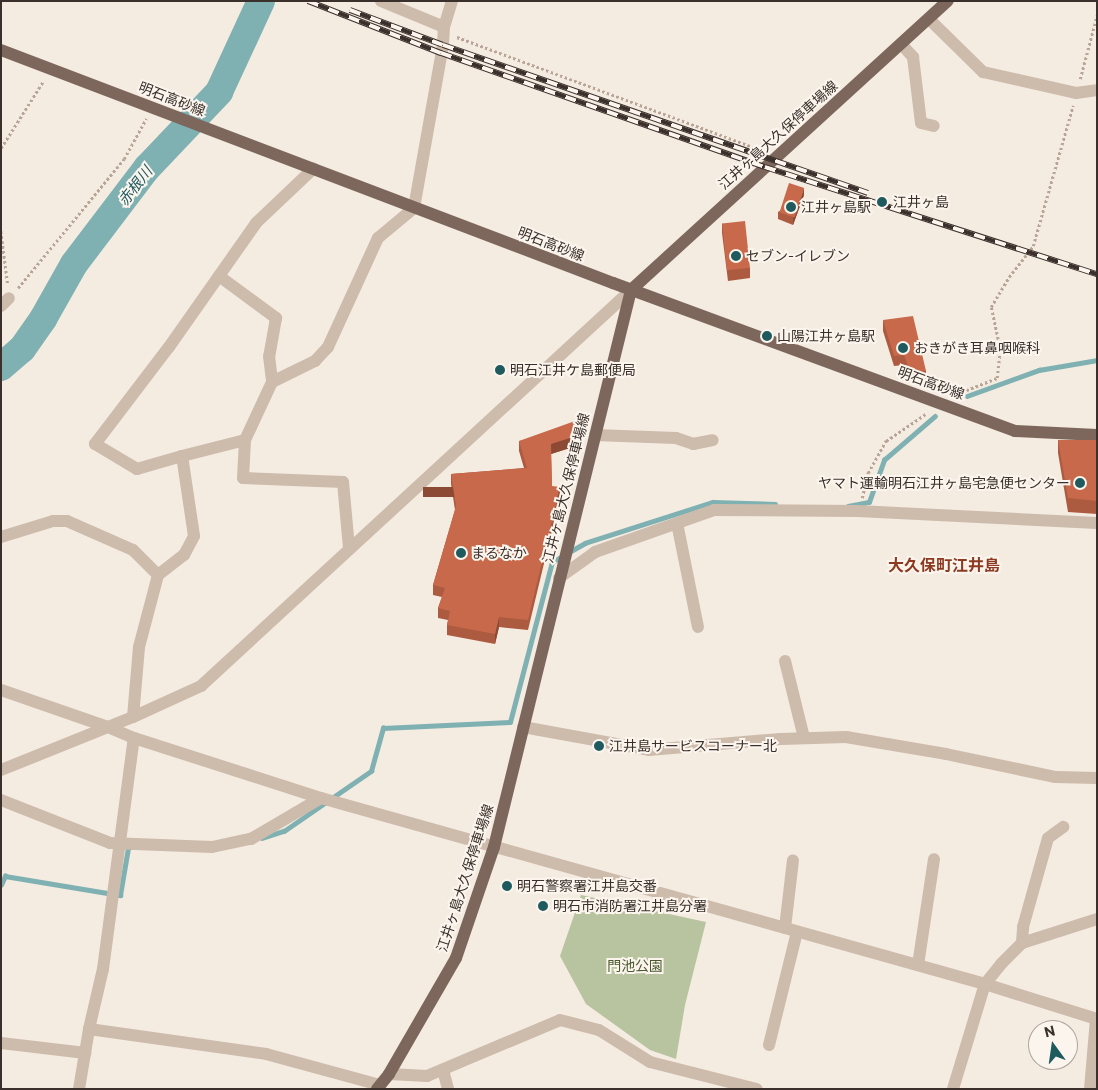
<!DOCTYPE html>
<html>
<head>
<meta charset="utf-8">
<style>
	body { margin:0 }
	#map { position:relative; width:1098px; height:1090px; overflow:hidden; background:#f4ebe1; font-family:Commissioner,"Noto Sans JP",sans-serif }
	div>[style] { position:absolute }
	.green>* { inset:0; background:#b8c4a0 }
	.stream>* { height:4.5px; margin:-2.25px; padding:0 2.25px; transform-origin:2.25px; border-radius:2.25px; background:#7fb0b2 }
	.river>* { height:28px; margin:-14px; padding:0 14px; transform-origin:14px; border-radius:14px; background:#7fb0b2 }
	.path>* { height:2.5px; margin-top:-1.25px; transform-origin:0; background:repeating-linear-gradient(90deg,#b9a596 0 2.5px,transparent 0 5px) }
	.minor>* { height:12px; margin:-6px; padding:0 6px; transform-origin:6px; border-radius:6px; background:#cdbbac }
	.major>* { height:12px; margin:-6px; padding:0 6px; transform-origin:6px; border-radius:6px; background:#7d675c }
	.rail>* { height:5.5px; margin-top:-2.75px; transform-origin:0; background:repeating-linear-gradient(90deg,#fbf5ee 0 11px,#3b302b 0 22px); box-sizing:border-box; border-block:1px solid #3b302b }
	.wall>* { inset:0; background:#ac5a40 }
	.shaded-wall>* { inset:0; background:#8c4a34; transform-origin:0 0 }
	.building>* { inset:0; background:#c8694b; transform-origin:0 0 }
	.dots>* { width:14px; height:14px; translate:-50% -50%; box-sizing:border-box; border:2px solid #fbf5ee; border-radius:50% }
	span { translate:-50% -50%; white-space:nowrap; text-align:center; line-height:1.15; -webkit-text-stroke:4px #fbf5ee; paint-order:stroke }
	.street-label { font-size:14px; color:#3b302b }
	.poi-label { font-size:14px; color:#3b302b }
	.left { translate:0 -50%; text-align:left }
	.right { translate:-100% -50%; text-align:right }
	.park-label { font-size:14px; color:#4a5a2e }
	.water-label { font-size:15px; color:#1f5a5e; font-style:italic }
	.quarter-label { font-size:16px; color:#8c3b22; font-weight:700 }
	.frame { position:absolute; inset:0; border:2px solid #3b302b; pointer-events:none }
	.north { position:absolute; left:1028px; top:1020px; width:50px; height:50px; box-sizing:border-box; background:#fbf5ee; border:1px solid #aea6a0; border-radius:50%; rotate:346deg; font-size:14px; font-weight:700; line-height:20px; text-align:center; color:#3b302b }
	.north::after { content:''; display:block; margin:auto; width:18px; height:22px; background:#1f5a5e; clip-path:polygon(50% 0,100% 100%,50% 72%,0 100%) }
</style>
</head>
<body>
<div id="map">
	<div class="green">
		<div style="clip-path:polygon(581px 895px,706px 922px,685px 1005px,676px 1059px,650px 1050px,586px 1004px,560px 956px)"></div>
	</div>
	<div class="stream">
		<div style="left:967px;top:396px;width:77px;rotate:-19.9deg"></div>
		<div style="left:1039px;top:370px;width:59px;rotate:-9.8deg"></div>
		<div style="left:848px;top:506px;width:21px;rotate:-11deg"></div>
		<div style="left:869px;top:502px;width:45px;rotate:-70.3deg"></div>
		<div style="left:884px;top:460px;width:67px;rotate:-40.8deg"></div>
		<div style="left:569px;top:552px;width:18px;rotate:-29deg"></div>
		<div style="left:585px;top:543px;width:134px;rotate:-17.8deg"></div>
		<div style="left:713px;top:502px;width:62px;rotate:1.8deg"></div>
		<div style="left:262px;top:838px;width:23px;rotate:-18deg"></div>
		<div style="left:284px;top:831px;width:106px;rotate:-34.6deg"></div>
		<div style="left:371px;top:771px;width:45px;rotate:-74.4deg"></div>
		<div style="left:383px;top:728px;width:127px;rotate:-2.7deg"></div>
		<div style="left:510px;top:722px;width:165px;rotate:-75.3deg"></div>
		<div style="left:552px;top:562px;width:13px;rotate:-29deg"></div>
		<div style="left:1px;top:885px;width:10px;rotate:-66deg"></div>
		<div style="left:5px;top:876px;width:117px;rotate:9.4deg"></div>
		<div style="left:120px;top:895px;width:48px;rotate:-80.3deg"></div>
		<div style="left:128px;top:848px;width:4px"></div>
	</div>
	<div class="river">
		<div style="left:1px;top:367px;width:28px;rotate:-41deg"></div>
		<div style="left:22px;top:349px;width:37px;rotate:-55deg"></div>
		<div style="left:43px;top:319px;width:63px;rotate:-60.6deg"></div>
		<div style="left:74px;top:264px;width:121px;rotate:-52.8deg"></div>
		<div style="left:147px;top:168px;width:105px;rotate:-46.5deg"></div>
		<div style="left:219px;top:92px;width:100px;rotate:-65.2deg"></div>
	</div>
	<div class="path">
		<div style="left:457px;top:37px;width:327px;rotate:20.4deg"></div>
		<div style="left:1080px;top:79px;width:66px;rotate:-75.1deg"></div>
		<div style="left:1px;top:148px;width:80px;rotate:-57.7deg"></div>
		<div style="left:1px;top:231px;width:54px;rotate:82.6deg"></div>
		<div style="left:18px;top:288px;width:167px;rotate:-50.6deg"></div>
		<div style="left:124px;top:159px;width:46px;rotate:-61.2deg"></div>
		<div style="left:957px;top:394px;width:43px;rotate:-21.8deg"></div>
		<div style="left:997px;top:378px;width:29px;rotate:-84deg"></div>
		<div style="left:1000px;top:349px;width:43px;rotate:-102.1deg"></div>
		<div style="left:991px;top:307px;width:35px;rotate:-59deg"></div>
		<div style="left:1009px;top:277px;width:39px;rotate:-52deg"></div>
		<div style="left:1033px;top:246px;width:146px;rotate:-74.1deg"></div>
		<div style="left:862px;top:498px;width:26px;rotate:-77deg"></div>
		<div style="left:868px;top:473px;width:37px;rotate:-61deg"></div>
		<div style="left:886px;top:441px;width:50px;rotate:-34.3deg"></div>
	</div>
	<div class="minor">
		<div style="left:381px;top:1px;width:68px;rotate:22.4deg"></div>
		<div style="left:929px;top:19px;width:76px;rotate:44.5deg"></div>
		<div style="left:983px;top:72px;width:95px;rotate:12.7deg"></div>
		<div style="left:1076px;top:93px;width:21px;rotate:-8deg"></div>
		<div style="left:901px;top:44px;width:18px;rotate:47deg"></div>
		<div style="left:913px;top:57px;width:66px;rotate:83.1deg"></div>
		<div style="left:921px;top:123px;width:13px;rotate:13deg"></div>
		<div style="left:219px;top:276px;width:71px;rotate:36.4deg"></div>
		<div style="left:276px;top:318px;width:39px;rotate:100deg"></div>
		<div style="left:269px;top:356px;width:26px;rotate:83deg"></div>
		<div style="left:1px;top:306px;width:11px;rotate:-45deg"></div>
		<div style="left:595px;top:435px;width:81px;rotate:2.1deg"></div>
		<div style="left:676px;top:438px;width:18px;rotate:19deg"></div>
		<div style="left:693px;top:444px;width:20px;rotate:-11deg"></div>
		<div style="left:245px;top:440px;width:38px;rotate:93deg"></div>
		<div style="left:243px;top:478px;width:100px;rotate:2.3deg"></div>
		<div style="left:343px;top:482px;width:66px;rotate:84.8deg"></div>
		<div style="left:182px;top:456px;width:47px;rotate:163.9deg"></div>
		<div style="left:137px;top:469px;width:49px;rotate:-149.2deg"></div>
		<div style="left:95px;top:444px;width:122px;rotate:-52.7deg"></div>
		<div style="left:169px;top:347px;width:151px;rotate:-54.9deg"></div>
		<div style="left:256px;top:223px;width:79px;rotate:-43.5deg"></div>
		<div style="left:677px;top:523px;width:106px;rotate:78.6deg"></div>
		<div style="left:1px;top:537px;width:54px;rotate:-17.1deg"></div>
		<div style="left:53px;top:521px;width:14px"></div>
		<div style="left:67px;top:521px;width:72px;rotate:23.7deg"></div>
		<div style="left:133px;top:550px;width:35px;rotate:45deg"></div>
		<div style="left:559px;top:578px;width:44px;rotate:-35.8deg"></div>
		<div style="left:595px;top:552px;width:126px;rotate:-19.4deg"></div>
		<div style="left:714px;top:510px;width:144px;rotate:0.4deg"></div>
		<div style="left:858px;top:511px;width:239px;rotate:2.9deg"></div>
		<div style="left:785px;top:661px;width:79px;rotate:76.1deg"></div>
		<div style="left:1px;top:690px;width:113px;rotate:19.1deg"></div>
		<div style="left:108px;top:727px;width:28px;rotate:23deg"></div>
		<div style="left:134px;top:738px;width:196px;rotate:17.8deg"></div>
		<div style="left:321px;top:798px;width:690px;rotate:15.65deg"></div>
		<div style="left:985px;top:984px;width:117px;rotate:17.4deg"></div>
		<div style="left:133px;top:717px;width:70px;rotate:-85.1deg"></div>
		<div style="left:139px;top:647px;width:74px;rotate:-75.2deg"></div>
		<div style="left:158px;top:575px;width:33px;rotate:-38deg"></div>
		<div style="left:184px;top:555px;width:21px;rotate:-62deg"></div>
		<div style="left:194px;top:536px;width:81px;rotate:-98.5deg"></div>
		<div style="left:182px;top:456px;width:65px;rotate:-14.3deg"></div>
		<div style="left:245px;top:440px;width:64px;rotate:-65deg"></div>
		<div style="left:272px;top:382px;width:48px;rotate:-26deg"></div>
		<div style="left:315px;top:361px;width:19px;rotate:-47deg"></div>
		<div style="left:328px;top:347px;width:120px;rotate:-65.4deg"></div>
		<div style="left:378px;top:238px;width:47px;rotate:-39.8deg"></div>
		<div style="left:414px;top:208px;width:166px;rotate:-79.9deg"></div>
		<div style="left:443px;top:45px;width:18px;rotate:-87deg"></div>
		<div style="left:444px;top:27px;width:27px;rotate:-73deg"></div>
		<div style="left:523px;top:727px;width:128px;rotate:10.3deg"></div>
		<div style="left:649px;top:750px;width:132px;rotate:-4.8deg"></div>
		<div style="left:781px;top:739px;width:65px;rotate:-1.8deg"></div>
		<div style="left:846px;top:737px;width:101px;rotate:9.6deg"></div>
		<div style="left:946px;top:754px;width:111px;rotate:11.9deg"></div>
		<div style="left:1055px;top:777px;width:42px;rotate:1.4deg"></div>
		<div style="left:1px;top:770px;width:142px;rotate:-21.9deg"></div>
		<div style="left:133px;top:717px;width:75px;rotate:-24.5deg"></div>
		<div style="left:201px;top:686px;width:585px;rotate:-42.64deg"></div>
		<div style="left:1px;top:800px;width:117px;rotate:21.5deg"></div>
		<div style="left:110px;top:843px;width:102px;rotate:2.2deg"></div>
		<div style="left:212px;top:847px;width:40px;rotate:-12deg"></div>
		<div style="left:251px;top:839px;width:81px;rotate:-30.4deg"></div>
		<div style="left:785px;top:928px;width:68px;rotate:-83.3deg"></div>
		<div style="left:1022px;top:943px;width:16px;rotate:-86deg"></div>
		<div style="left:1023px;top:927px;width:92px;rotate:-74.3deg"></div>
		<div style="left:1048px;top:838px;width:19px;rotate:-36deg"></div>
		<div style="left:918px;top:965px;width:107px;rotate:-81.4deg"></div>
		<div style="left:89px;top:1029px;width:179px;rotate:8deg"></div>
		<div style="left:266px;top:1054px;width:118px;rotate:15.2deg"></div>
		<div style="left:1px;top:1043px;width:85px;rotate:6.8deg"></div>
		<div style="left:769px;top:1045px;width:116px;rotate:-76.1deg"></div>
		<div style="left:443px;top:1070px;width:20px;rotate:75deg"></div>
		<div style="left:389px;top:1074px;width:38px;rotate:3deg"></div>
		<div style="left:427px;top:1076px;width:144px;rotate:-22.8deg"></div>
		<div style="left:560px;top:1020px;width:40px;rotate:14.4deg"></div>
		<div style="left:599px;top:1030px;width:60px;rotate:32.1deg"></div>
		<div style="left:650px;top:1062px;width:110px;rotate:14.2deg"></div>
		<div style="left:79px;top:1089px;width:61px;rotate:-80.5deg"></div>
		<div style="left:89px;top:1029px;width:62px;rotate:-76.9deg"></div>
		<div style="left:103px;top:969px;width:233px;rotate:-82.4deg"></div>
		<div style="left:953px;top:1089px;width:110px;rotate:-73.1deg"></div>
		<div style="left:985px;top:984px;width:26px;rotate:-51deg"></div>
		<div style="left:1001px;top:964px;width:30px;rotate:-45deg"></div>
		<div style="left:1022px;top:943px;width:79px;rotate:-17.7deg"></div>
		<div style="left:1090px;top:1089px;width:70px;rotate:-85.1deg"></div>
	</div>
	<div class="major">
		<div style="left:1px;top:50px;width:655px;rotate:20.84deg"></div>
		<div style="left:613px;top:283px;width:428px;rotate:20.2deg"></div>
		<div style="left:1015px;top:431px;width:82px;rotate:2.8deg"></div>
		<div style="left:377px;top:1089px;width:19px;rotate:-51deg"></div>
		<div style="left:389px;top:1074px;width:134px;rotate:-60deg"></div>
		<div style="left:456px;top:958px;width:117px;rotate:-71.1deg"></div>
		<div style="left:494px;top:847px;width:574px;rotate:-76.18deg"></div>
		<div style="left:631px;top:290px;width:429px;rotate:-42.4deg"></div>
	</div>
	<div class="rail">
		<div style="left:308px;top:1px;width:143px;rotate:21.4deg"></div>
		<div style="left:441px;top:53px;width:343px;rotate:19.4deg"></div>
		<div style="left:765px;top:167px;width:349px;rotate:17.9deg"></div>
		<div style="left:350px;top:10px;width:99px;rotate:20.6deg"></div>
		<div style="left:443px;top:45px;width:450px;rotate:19.2deg"></div>
	</div>
	<div class="wall">
		<div style="clip-path:polygon(804px 195px,793px 225px,778px 219px,778px 212px)"></div>
		<div style="clip-path:polygon(722px 223px,750px 268px,750px 278px,728px 281px,722px 233px)"></div>
		<div style="clip-path:polygon(883px 320px,926px 371px,926px 382px,910px 381px,904px 365px,894px 366px,883px 331px)"></div>
		<div style="clip-path:polygon(575px 431px,573px 447px,551px 454px,552px 486px,560px 497px,528px 630px,499px 627px,495px 644px,447px 635px,447px 625px,448px 620px,438px 618px,438px 608px,442px 597px,433px 595px,433px 585px,455px 510px,451px 484px,451px 474px,524px 468px,519px 451px,519px 441px)"></div>
		<div style="clip-path:polygon(1058px 440px,1097px 440px,1097px 514px,1068px 512px,1058px 453px)"></div>
	</div>
	<div class="shaded-wall">
		<div style="clip-path:polygon(804px 188px,804px 195px,793px 225px,793px 218px)"></div>
		<div style="clip-path:polygon(575px 421px,575px 431px,573px 447px,551px 454px,551px 444px)"></div>
		<div style="left:560px;top:487px;width:10px;height:137px;rotate:90deg"></div>
		<div style="clip-path:polygon(499px 617px,499px 627px,495px 644px,495px 634px)"></div>
	</div>
	<div class="building">
		<div style="left:789px;top:183px;width:16px;height:31px;rotate:18deg"></div>
		<div style="left:745px;top:221px;width:47px;height:23px;rotate:84deg"></div>
		<div style="clip-path:polygon(913px 316px,926px 371px,910px 371px,904px 355px,894px 356px,883px 320px)"></div>
		<div style="clip-path:polygon(575px 421px,573px 437px,551px 444px,552px 486px,560px 487px,528px 620px,499px 617px,495px 634px,447px 625px,450px 611px,438px 608px,445px 588px,433px 585px,456px 506px,451px 474px,527px 468px,519px 441px)"></div>
		<div style="clip-path:polygon(1058px 440px,1097px 440px,1097px 501px,1068px 498px)"></div>
	</div>
	<div class="dots">
		<div style="left:882px;top:202px;background:#1f5a5e"></div>
		<div style="left:791px;top:207px;background:#1f5a5e"></div>
		<div style="left:736px;top:256px;background:#1f5a5e"></div>
		<div style="left:767px;top:336px;background:#1f5a5e"></div>
		<div style="left:903px;top:348px;background:#1f5a5e"></div>
		<div style="left:500px;top:370px;background:#1f5a5e"></div>
		<div style="left:1080px;top:483px;background:#1f5a5e"></div>
		<div style="left:461px;top:553px;background:#1f5a5e"></div>
		<div style="left:599px;top:746px;background:#1f5a5e"></div>
		<div style="left:507px;top:886px;background:#1f5a5e"></div>
		<div style="left:543px;top:906px;background:#1f5a5e"></div>
	</div>
	<div class="street-label">
		<span style="left:172px;top:99px;rotate:21deg">明石高砂線</span>
		<span style="left:778px;top:135px;rotate:-42deg">江井ヶ島大久保停車場線</span>
		<span style="left:551px;top:244px;rotate:21deg">明石高砂線</span>
		<span style="left:931px;top:383px;rotate:20deg">明石高砂線</span>
		<span style="left:566px;top:488px;rotate:-76deg">江井ヶ島大久保停車場線</span>
		<span style="left:465px;top:878px;rotate:-72deg">江井ヶ島大久保停車場線</span>
	</div>
	<div class="poi-label">
		<span class="left" style="left:893px;top:202px">江井ヶ島</span>
		<span class="left" style="left:801px;top:207px">江井ヶ島駅</span>
		<span class="left" style="left:746px;top:256px">セブン-イレブン</span>
		<span class="left" style="left:777px;top:336px">山陽江井ヶ島駅</span>
		<span class="left" style="left:914px;top:348px">おきがき耳鼻咽喉科</span>
		<span class="left" style="left:510px;top:370px">明石江井ケ島郵便局</span>
		<span class="right" style="left:1070px;top:483px">ヤマト運輸明石江井ヶ島宅急便センター</span>
		<span class="left" style="left:471px;top:553px">まるなか</span>
		<span class="left" style="left:609px;top:746px">江井島サービスコーナー北</span>
		<span class="left" style="left:517px;top:886px">明石警察署江井島交番</span>
		<span class="left" style="left:553px;top:906px">明石市消防署江井島分署</span>
	</div>
	<div class="park-label">
		<span style="left:635px;top:966px">門池公園</span>
	</div>
	<div class="water-label">
		<span style="left:135px;top:186px;rotate:-52deg">赤根川</span>
	</div>
	<div class="quarter-label">
		<span style="left:944px;top:565px">大久保町江井島</span>
	</div>
	<div class="frame"></div>
	<div class="north">N</div>
</div>
</body>
</html>
